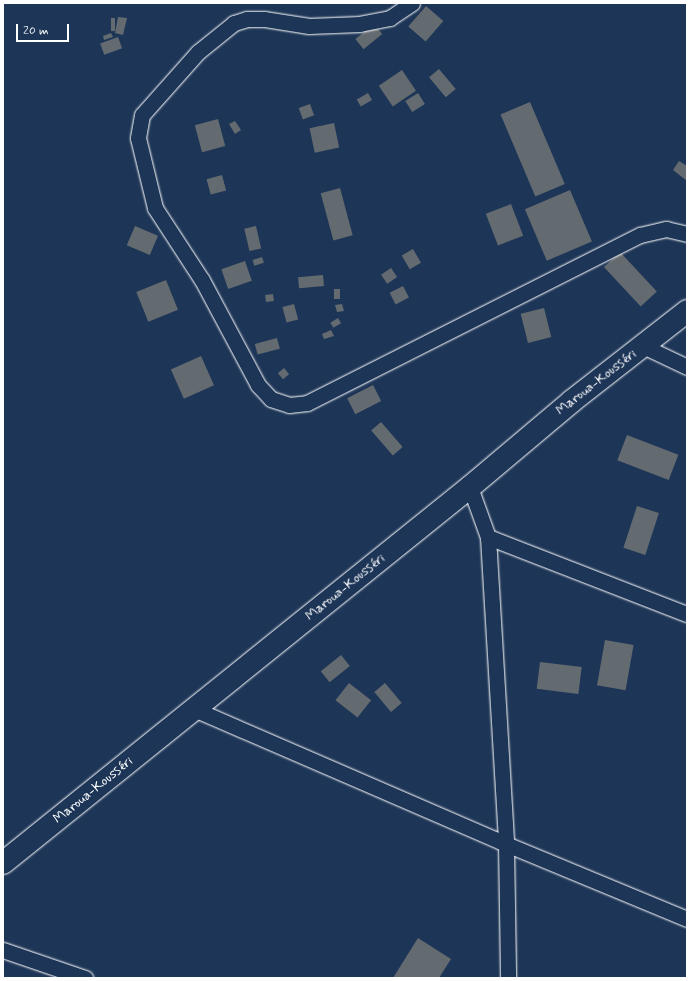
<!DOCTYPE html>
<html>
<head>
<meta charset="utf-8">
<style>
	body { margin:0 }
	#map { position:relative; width:690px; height:981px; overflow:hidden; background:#1d3557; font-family:Mynerve,sans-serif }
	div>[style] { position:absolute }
	.building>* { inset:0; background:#646b70; transform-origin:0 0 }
	.roads { filter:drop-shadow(0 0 1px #fff) drop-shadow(0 0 1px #fff) }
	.minor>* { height:15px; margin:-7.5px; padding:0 7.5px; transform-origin:7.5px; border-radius:7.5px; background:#1d3557 }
	.trunk>* { height:22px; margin:-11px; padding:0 11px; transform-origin:11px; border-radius:11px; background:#1d3557 }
	span { translate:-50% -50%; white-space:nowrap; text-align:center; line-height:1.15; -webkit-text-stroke:3px #1d3557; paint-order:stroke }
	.street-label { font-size:14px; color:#fff }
	.frame { position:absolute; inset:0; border:4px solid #fff; pointer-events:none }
	.scale { position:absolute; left:16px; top:24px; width:53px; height:18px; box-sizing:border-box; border:2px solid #fff; border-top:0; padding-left:5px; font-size:12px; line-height:14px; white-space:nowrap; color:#fff; -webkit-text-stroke:3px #1d3557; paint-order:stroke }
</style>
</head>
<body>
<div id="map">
	<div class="building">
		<div style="left:426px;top:6px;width:23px;height:27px;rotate:41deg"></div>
		<div style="clip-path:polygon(118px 17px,127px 18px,123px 35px,115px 33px)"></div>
		<div style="left:111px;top:18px;width:4px;height:13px"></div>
		<div style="left:374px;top:24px;width:13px;height:24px;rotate:51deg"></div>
		<div style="clip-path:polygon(111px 33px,113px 37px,104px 40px,103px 36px)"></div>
		<div style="left:118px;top:37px;width:12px;height:19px;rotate:70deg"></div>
		<div style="left:439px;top:69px;width:26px;height:13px;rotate:50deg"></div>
		<div style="left:402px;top:70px;width:25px;height:28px;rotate:56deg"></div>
		<div style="left:368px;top:93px;width:8px;height:13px;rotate:60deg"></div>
		<div style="left:418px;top:93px;width:13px;height:15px;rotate:58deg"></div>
		<div style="left:530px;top:102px;width:89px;height:32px;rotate:67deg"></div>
		<div style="left:310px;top:104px;width:12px;height:12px;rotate:70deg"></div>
		<div style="left:218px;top:119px;width:28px;height:24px;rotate:75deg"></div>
		<div style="clip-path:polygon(235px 121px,241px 130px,235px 134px,229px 124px)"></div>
		<div style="left:334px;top:123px;width:25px;height:25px;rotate:78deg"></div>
		<div style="clip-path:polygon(679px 161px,687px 166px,687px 181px,673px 170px)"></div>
		<div style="left:222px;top:175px;width:16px;height:16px;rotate:75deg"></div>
		<div style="left:340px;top:188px;width:49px;height:20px;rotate:75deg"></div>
		<div style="left:570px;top:190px;width:56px;height:49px;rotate:67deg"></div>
		<div style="left:511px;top:204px;width:34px;height:27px;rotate:69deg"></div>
		<div style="left:135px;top:226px;width:25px;height:21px;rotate:23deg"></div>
		<div style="left:256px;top:226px;width:23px;height:12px;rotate:77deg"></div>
		<div style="left:413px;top:249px;width:16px;height:13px;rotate:60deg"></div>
		<div style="left:620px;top:252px;width:54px;height:22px;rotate:47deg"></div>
		<div style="left:262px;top:257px;width:6px;height:10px;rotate:72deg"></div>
		<div style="left:245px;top:261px;width:21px;height:25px;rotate:71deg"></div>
		<div style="left:391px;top:268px;width:11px;height:12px;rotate:56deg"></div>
		<div style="left:323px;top:275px;width:11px;height:25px;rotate:85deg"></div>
		<div style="left:166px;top:280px;width:32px;height:32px;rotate:68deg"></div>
		<div style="left:403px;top:286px;width:13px;height:15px;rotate:63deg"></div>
		<div style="left:334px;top:289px;width:6px;height:10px"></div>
		<div style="left:273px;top:294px;width:7px;height:8px;rotate:82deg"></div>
		<div style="left:294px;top:304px;width:16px;height:12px;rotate:75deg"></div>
		<div style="clip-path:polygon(342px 304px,344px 311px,337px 312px,335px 305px)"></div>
		<div style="left:544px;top:308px;width:30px;height:24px;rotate:76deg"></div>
		<div style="left:338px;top:318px;width:6px;height:9px;rotate:59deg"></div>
		<div style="clip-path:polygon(331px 330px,334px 336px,324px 339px,322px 334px)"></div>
		<div style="left:277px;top:338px;width:11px;height:23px;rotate:75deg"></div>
		<div style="left:201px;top:356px;width:32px;height:33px;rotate:66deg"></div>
		<div style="left:284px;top:368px;width:8px;height:8px;rotate:50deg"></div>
		<div style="left:373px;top:385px;width:18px;height:29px;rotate:63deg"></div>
		<div style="left:381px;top:422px;width:33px;height:13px;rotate:49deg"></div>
		<div style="left:627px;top:435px;width:55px;height:27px;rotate:21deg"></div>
		<div style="left:637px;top:506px;width:23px;height:44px;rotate:18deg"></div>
		<div style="left:605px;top:640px;width:29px;height:46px;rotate:10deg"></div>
		<div style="left:341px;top:655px;width:14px;height:26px;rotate:51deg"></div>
		<div style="left:540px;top:662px;width:42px;height:27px;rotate:7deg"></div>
		<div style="left:349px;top:683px;width:28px;height:22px;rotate:38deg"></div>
		<div style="left:385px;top:683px;width:26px;height:14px;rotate:50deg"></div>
		<div style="clip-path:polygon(418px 938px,451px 959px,439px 978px,393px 978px)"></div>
	</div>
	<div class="roads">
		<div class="minor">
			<div style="left:412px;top:3px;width:27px;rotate:146deg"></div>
			<div style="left:390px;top:18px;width:31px;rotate:169deg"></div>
			<div style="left:360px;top:24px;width:51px;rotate:177.8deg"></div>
			<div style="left:309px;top:26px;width:46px;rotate:-171.2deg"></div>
			<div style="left:264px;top:19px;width:17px;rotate:180deg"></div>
			<div style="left:247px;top:19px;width:14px;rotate:163deg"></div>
			<div style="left:234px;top:23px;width:46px;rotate:141.1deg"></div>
			<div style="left:198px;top:52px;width:84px;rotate:131.6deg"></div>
			<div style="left:142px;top:115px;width:23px;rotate:100deg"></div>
			<div style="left:138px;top:138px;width:72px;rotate:76.3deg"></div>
			<div style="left:155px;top:208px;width:86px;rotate:56.9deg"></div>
			<div style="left:202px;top:280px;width:119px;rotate:61.9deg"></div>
			<div style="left:258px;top:385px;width:19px;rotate:47deg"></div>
			<div style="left:271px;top:399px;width:19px;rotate:18deg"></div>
			<div style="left:289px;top:405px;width:18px;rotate:-6deg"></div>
			<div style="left:307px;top:403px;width:373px;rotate:-26.8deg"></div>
			<div style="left:640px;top:235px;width:27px;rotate:-13deg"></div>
			<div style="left:666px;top:229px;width:22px;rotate:13deg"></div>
			<div style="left:643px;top:346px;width:49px;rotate:25.5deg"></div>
			<div style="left:470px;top:487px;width:53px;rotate:70.2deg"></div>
			<div style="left:488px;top:537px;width:213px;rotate:21.2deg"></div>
			<div style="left:488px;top:537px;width:308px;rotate:86.6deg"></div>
			<div style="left:506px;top:844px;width:134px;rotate:89.1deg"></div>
			<div style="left:194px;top:709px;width:340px;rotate:23.4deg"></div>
			<div style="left:506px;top:844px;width:196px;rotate:22.5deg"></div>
			<div style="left:3px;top:950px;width:87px;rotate:18.9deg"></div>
		</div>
		<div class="trunk">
			<div style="left:3px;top:863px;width:600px;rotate:-38.84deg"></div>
			<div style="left:470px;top:487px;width:133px;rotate:-40.1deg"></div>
			<div style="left:572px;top:401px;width:146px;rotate:-38deg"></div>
		</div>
	</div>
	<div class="street-label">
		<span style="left:596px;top:382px;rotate:-38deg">Maroua-Kousséri</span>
		<span style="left:345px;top:587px;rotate:-39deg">Maroua-Kousséri</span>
		<span style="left:93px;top:790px;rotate:-39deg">Maroua-Kousséri</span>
	</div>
	<div class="frame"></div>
	<div class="scale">20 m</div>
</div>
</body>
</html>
